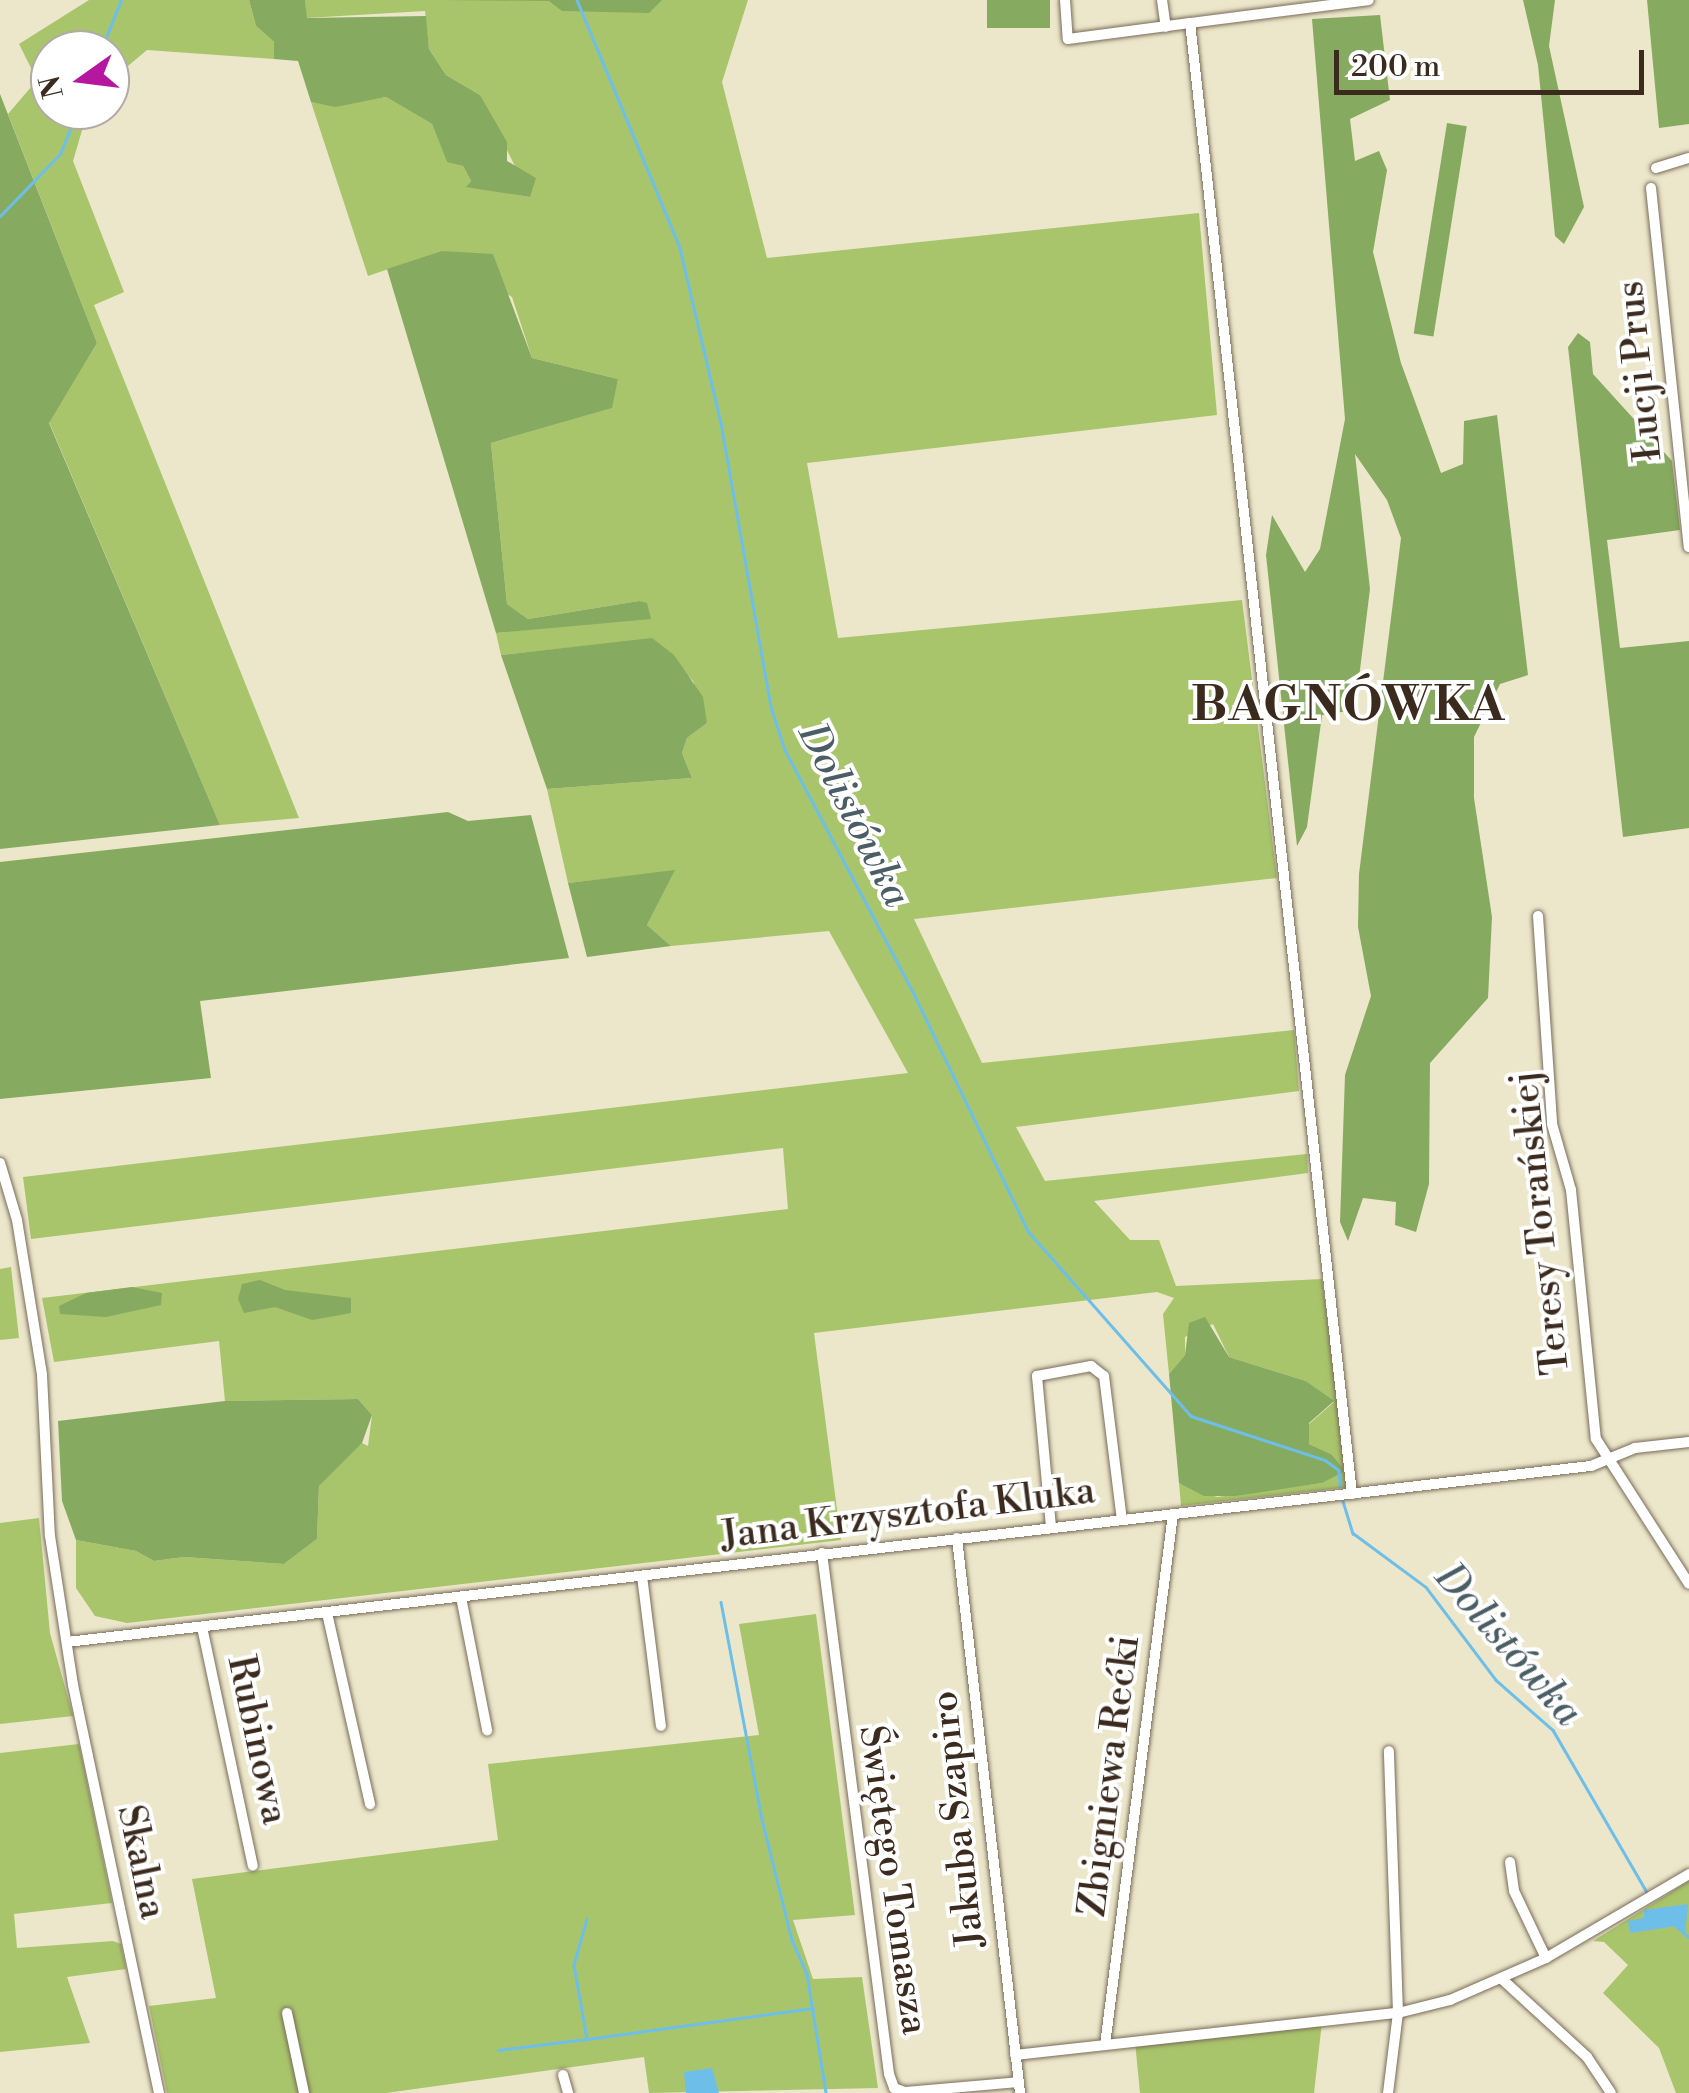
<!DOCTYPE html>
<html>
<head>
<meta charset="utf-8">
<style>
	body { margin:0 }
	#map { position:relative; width:1689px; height:2093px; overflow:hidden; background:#ece6ca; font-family:"Libre Bodoni",serif }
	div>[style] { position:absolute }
	.green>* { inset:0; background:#a9c56b }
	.forest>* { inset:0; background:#86aa5f; transform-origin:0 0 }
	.water>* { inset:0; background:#6dbfe9 }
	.stream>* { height:2.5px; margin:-1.25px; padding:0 1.25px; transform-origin:1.25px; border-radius:1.25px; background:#6dbfe9 }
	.roads { filter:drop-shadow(0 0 2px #796c5a) drop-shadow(0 0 2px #796c5a) }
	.minor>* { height:10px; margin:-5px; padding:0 5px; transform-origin:5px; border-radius:5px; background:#fff }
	span { translate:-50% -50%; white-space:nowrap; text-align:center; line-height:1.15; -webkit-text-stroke:8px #fff; paint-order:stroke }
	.street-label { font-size:38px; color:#3b2a1e }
	.water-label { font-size:40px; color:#4c5e65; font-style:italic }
	.district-label { font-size:48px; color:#3b2a1e; font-weight:700; letter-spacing:2.5px }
	.north { position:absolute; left:30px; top:30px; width:100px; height:100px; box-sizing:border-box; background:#fff; border:2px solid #b1aaa5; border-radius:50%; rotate:256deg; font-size:28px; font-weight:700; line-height:40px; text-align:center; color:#3b2a1e }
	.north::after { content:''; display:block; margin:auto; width:35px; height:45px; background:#b5179e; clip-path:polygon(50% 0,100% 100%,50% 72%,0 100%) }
	.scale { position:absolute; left:1334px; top:50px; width:310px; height:45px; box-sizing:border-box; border:5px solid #3b2a1e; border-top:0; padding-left:12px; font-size:30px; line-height:35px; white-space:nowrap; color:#3b2a1e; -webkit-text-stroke:8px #fff; paint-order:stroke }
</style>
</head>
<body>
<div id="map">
	<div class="green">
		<div style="clip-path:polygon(89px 0,249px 0,256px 26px,274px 42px,274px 59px,147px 50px,110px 81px,110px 50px,50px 50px,50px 110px,88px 110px,73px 161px,124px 292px,94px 305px,299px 818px,220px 825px,49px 422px,97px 343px,8px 114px,37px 80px,19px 44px)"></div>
		<div style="clip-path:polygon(305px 0,748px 0,722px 82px,767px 258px,1199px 213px,1217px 415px,807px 463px,838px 638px,1242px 600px,1277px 878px,914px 919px,982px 1063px,1294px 1030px,1299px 1091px,1016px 1127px,1045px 1181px,1307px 1154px,1308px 1173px,1094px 1201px,1130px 1240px,1159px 1240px,1176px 1286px,1322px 1279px,1349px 1487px,1181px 1506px,1179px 1483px,1217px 1497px,1322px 1483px,1331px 1454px,1309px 1444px,1309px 1424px,1334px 1402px,1306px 1381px,1229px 1357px,1213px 1324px,1185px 1337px,1185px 1355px,1169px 1374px,1163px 1314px,1174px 1298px,1157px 1292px,814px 1333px,841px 1540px,127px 1623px,95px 1616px,76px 1588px,76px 1540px,136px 1551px,154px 1561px,184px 1557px,284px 1564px,317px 1539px,319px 1486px,336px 1463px,362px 1443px,368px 1446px,372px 1415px,358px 1399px,225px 1401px,219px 1341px,54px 1362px,42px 1298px,788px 1209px,783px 1148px,31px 1239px,23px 1177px,908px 1073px,829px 931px,671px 946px,647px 925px,674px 871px,568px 883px,547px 789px,692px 778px,682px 753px,687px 738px,707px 723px,693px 681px,652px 639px,501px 655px,496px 633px,650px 618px,639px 601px,528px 619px,507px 604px,491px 443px,611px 408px,618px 379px,532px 358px,512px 297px,441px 251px,368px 276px,311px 102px,335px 106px,386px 97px,432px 124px,447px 161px,463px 166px,471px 181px,467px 186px,530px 197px,480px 95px,446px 75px,429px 49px,425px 11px,306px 18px)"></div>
		<div style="clip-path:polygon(11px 1267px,19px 1338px,0 1340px,0 1269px)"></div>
		<div style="clip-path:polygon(39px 1518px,50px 1633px,73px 1716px,0 1724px,0 1523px)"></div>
		<div style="clip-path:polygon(816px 1614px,855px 1915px,793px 1920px,813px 1979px,862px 1977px,878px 2088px,649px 2093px,644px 2057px,386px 2093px,167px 2093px,149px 2006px,216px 1998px,192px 1879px,498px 1840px,488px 1764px,759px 1735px,739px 1624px)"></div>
		<div style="clip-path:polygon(79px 1744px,112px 1903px,14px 1914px,17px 1948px,113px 1941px,121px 1944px,126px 1969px,67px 1977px,90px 2043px,0 2052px,0 1753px)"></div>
		<div style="clip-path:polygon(1689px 1881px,1689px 2093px,1676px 2093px,1659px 2048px,1603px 1993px,1628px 1965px,1604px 1942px,1593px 1941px)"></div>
		<div style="clip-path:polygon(1322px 2022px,1314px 2093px,1140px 2093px,1135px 2042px)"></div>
	</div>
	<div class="forest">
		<div style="clip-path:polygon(249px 0,305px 0,307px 18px,426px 16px,429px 49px,446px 75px,480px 95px,507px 142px,507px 161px,536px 178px,530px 197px,466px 187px,471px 181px,463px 166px,447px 162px,432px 124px,386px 97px,335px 107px,311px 102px,298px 61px,274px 59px,274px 42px,256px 26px)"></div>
		<div style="clip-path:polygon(443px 0,662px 0,649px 13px,562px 11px,549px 1px)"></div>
		<div style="left:987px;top:0;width:63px;height:28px"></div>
		<div style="clip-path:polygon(1523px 0,1555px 0,1549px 46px,1584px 207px,1564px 244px,1555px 236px,1538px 65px)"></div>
		<div style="clip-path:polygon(1647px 0,1689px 0,1689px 124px,1659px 128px)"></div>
		<div style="clip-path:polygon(1380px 15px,1390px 100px,1350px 119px,1355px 161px,1379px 151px,1387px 170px,1373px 252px,1401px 363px,1441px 473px,1463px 464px,1464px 421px,1497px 415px,1528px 675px,1500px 684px,1474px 737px,1474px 798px,1492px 917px,1488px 998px,1430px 1063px,1429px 1184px,1416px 1232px,1395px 1225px,1396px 1202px,1363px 1198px,1348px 1241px,1340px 1222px,1345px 1075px,1371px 996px,1358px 927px,1359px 874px,1401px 538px,1387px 500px,1355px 454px,1370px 589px,1355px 710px,1322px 715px,1307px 827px,1297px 846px,1266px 555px,1272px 515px,1305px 572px,1320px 549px,1345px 419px,1312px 19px)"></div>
		<div style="clip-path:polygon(0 94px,97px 343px,49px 423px,220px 825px,0 849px)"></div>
		<div style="left:1447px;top:123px;width:20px;height:213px;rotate:9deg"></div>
		<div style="clip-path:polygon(441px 251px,493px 254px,532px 358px,618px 379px,612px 408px,491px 443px,507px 604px,528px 619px,639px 601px,647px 603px,651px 619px,496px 633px,387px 269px)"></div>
		<div style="clip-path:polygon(1578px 333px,1590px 342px,1593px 374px,1672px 461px,1680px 530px,1607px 540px,1620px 648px,1689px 641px,1689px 828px,1623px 837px,1568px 347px)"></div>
		<div style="clip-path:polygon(652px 638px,674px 655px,703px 697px,707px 723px,687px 738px,682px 753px,692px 778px,547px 789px,501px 655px)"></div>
		<div style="clip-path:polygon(448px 812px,468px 821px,531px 815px,569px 958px,200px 1001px,211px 1078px,0 1099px,0 862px)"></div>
		<div style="clip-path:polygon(675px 870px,647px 925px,671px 946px,587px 957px,568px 883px)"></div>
		<div style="clip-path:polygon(260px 1280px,285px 1290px,351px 1298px,351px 1313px,312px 1320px,275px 1307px,244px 1313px,238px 1299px,242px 1284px)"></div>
		<div style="clip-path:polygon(132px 1287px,162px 1293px,161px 1305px,106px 1317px,60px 1314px,59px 1306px,86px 1293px)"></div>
		<div style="clip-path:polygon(1205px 1317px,1229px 1357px,1306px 1381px,1334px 1401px,1309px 1423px,1309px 1444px,1331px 1454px,1345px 1471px,1322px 1483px,1235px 1496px,1204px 1496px,1179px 1483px,1169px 1374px,1185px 1355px,1189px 1323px)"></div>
		<div style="clip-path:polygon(358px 1399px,372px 1415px,362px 1443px,319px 1486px,317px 1539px,284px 1564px,184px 1557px,154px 1561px,136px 1551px,76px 1540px,62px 1501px,58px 1421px,225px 1401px)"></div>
	</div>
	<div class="water">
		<div style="clip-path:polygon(1688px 1904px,1685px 1934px,1676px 1926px,1630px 1933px,1628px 1921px,1644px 1918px,1644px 1910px)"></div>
		<div style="clip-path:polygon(712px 2068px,719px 2093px,686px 2093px,684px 2072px)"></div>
	</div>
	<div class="stream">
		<div style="left:577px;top:0;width:269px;rotate:67.4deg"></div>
		<div style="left:680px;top:248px;width:180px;rotate:76.8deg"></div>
		<div style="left:721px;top:423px;width:288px;rotate:80deg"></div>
		<div style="left:771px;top:707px;width:45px;rotate:72deg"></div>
		<div style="left:785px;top:750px;width:278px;rotate:62.1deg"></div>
		<div style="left:915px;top:996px;width:261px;rotate:64.3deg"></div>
		<div style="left:1028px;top:1231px;width:247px;rotate:48.6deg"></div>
		<div style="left:1191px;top:1416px;width:141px;rotate:18.2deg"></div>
		<div style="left:1325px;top:1460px;width:17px;rotate:36deg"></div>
		<div style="left:1339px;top:1470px;width:16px;rotate:86deg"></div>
		<div style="left:101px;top:50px;width:54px;rotate:-68.2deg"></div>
		<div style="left:0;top:216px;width:86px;rotate:-45.9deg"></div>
		<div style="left:60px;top:154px;width:48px;rotate:-67.8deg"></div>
		<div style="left:1343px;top:1501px;width:34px;rotate:73deg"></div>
		<div style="left:1353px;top:1533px;width:91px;rotate:36.5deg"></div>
		<div style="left:1426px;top:1587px;width:116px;rotate:53deg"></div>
		<div style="left:1496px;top:1680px;width:76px;rotate:41.3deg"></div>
		<div style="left:1553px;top:1730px;width:190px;rotate:59.9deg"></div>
		<div style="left:721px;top:1602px;width:221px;rotate:79.3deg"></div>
		<div style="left:762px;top:1819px;width:125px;rotate:76.1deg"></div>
		<div style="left:792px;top:1940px;width:37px;rotate:66deg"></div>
		<div style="left:807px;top:1974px;width:121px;rotate:80.9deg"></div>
		<div style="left:587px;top:1919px;width:48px;rotate:105.8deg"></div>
		<div style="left:574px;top:1965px;width:75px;rotate:80deg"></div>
		<div style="left:587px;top:2039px;width:228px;rotate:-7.8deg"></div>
		<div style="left:1675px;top:1925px;width:18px;rotate:41deg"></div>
		<div style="left:498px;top:2050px;width:89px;rotate:-7.1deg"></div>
	</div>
	<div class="roads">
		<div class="minor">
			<div style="left:1065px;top:0;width:39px;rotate:86deg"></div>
			<div style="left:1068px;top:39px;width:123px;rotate:-7.5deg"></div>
			<div style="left:1162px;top:0;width:27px;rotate:82deg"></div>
			<div style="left:1656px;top:168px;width:34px;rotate:-17deg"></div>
			<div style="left:1651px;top:188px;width:361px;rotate:84deg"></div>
			<div style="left:1538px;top:916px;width:208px;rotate:86.1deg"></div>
			<div style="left:1552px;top:1124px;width:69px;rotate:73.9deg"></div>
			<div style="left:1571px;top:1190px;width:250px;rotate:84.3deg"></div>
			<div style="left:1596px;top:1439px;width:172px;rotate:57.3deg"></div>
			<div style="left:0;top:1163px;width:59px;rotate:73.4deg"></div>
			<div style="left:17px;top:1220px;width:157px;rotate:80.8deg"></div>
			<div style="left:42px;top:1375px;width:161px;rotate:87.2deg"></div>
			<div style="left:50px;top:1536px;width:151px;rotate:81.2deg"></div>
			<div style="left:73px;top:1685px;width:417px;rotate:78.1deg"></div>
			<div style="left:1352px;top:1494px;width:1480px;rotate:-96.28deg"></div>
			<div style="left:1190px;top:23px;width:180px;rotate:-7.3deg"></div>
			<div style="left:1051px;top:1527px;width:152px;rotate:-95.3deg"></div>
			<div style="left:1037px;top:1376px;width:55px;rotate:-10.5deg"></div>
			<div style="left:1091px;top:1366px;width:16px;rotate:38deg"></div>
			<div style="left:1104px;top:1376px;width:145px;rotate:82.9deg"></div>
			<div style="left:957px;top:1538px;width:559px;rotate:83.52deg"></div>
			<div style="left:822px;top:1553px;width:525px;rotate:82.67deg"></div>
			<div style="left:889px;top:2074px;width:15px;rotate:70deg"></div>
			<div style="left:894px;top:2088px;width:12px;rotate:20deg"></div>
			<div style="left:905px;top:2092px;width:114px;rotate:-5deg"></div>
			<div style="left:642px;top:1576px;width:151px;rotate:82.8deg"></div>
			<div style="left:461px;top:1597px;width:136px;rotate:78.9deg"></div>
			<div style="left:327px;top:1613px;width:196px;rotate:77.3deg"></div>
			<div style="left:202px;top:1627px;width:244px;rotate:78deg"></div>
			<div style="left:67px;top:1642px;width:1534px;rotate:-6.59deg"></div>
			<div style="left:1591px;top:1466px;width:48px;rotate:-22.2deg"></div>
			<div style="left:1635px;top:1448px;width:54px;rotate:-6.3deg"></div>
			<div style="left:1510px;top:1862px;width:29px;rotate:82deg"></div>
			<div style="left:1514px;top:1891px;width:74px;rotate:64.5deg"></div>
			<div style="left:1503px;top:1980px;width:114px;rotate:42.5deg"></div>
			<div style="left:1587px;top:2057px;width:43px;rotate:56.3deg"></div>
			<div style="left:287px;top:2013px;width:82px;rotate:78deg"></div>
			<div style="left:1105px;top:2045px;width:535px;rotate:-82.7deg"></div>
			<div style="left:1015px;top:2055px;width:385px;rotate:-6.3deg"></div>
			<div style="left:1398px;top:2013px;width:54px;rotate:-14deg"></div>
			<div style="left:1450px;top:2000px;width:105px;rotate:-23.6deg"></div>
			<div style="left:1546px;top:1958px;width:166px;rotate:-30.4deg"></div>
			<div style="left:563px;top:2075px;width:19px;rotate:74deg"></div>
			<div style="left:1388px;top:2093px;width:81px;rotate:-82.9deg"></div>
			<div style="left:1398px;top:2013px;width:262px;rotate:-92deg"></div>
		</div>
	</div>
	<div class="street-label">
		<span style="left:1640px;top:371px;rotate:-96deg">Łucji Prus</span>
		<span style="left:1541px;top:1223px;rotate:-96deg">Teresy Torańskiej</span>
		<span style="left:908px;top:1514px;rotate:-7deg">Jana Krzysztofa Kluka</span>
		<span style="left:257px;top:1740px;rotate:78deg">Rubinowa</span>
		<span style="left:1110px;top:1776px;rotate:-83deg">Zbigniewa Rećki</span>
		<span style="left:958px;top:1819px;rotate:-96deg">Jakuba Szapiro</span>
		<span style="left:141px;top:1862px;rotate:78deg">Skalna</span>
		<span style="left:893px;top:1880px;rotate:82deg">Świętego Tomasza</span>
	</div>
	<div class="water-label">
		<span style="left:854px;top:815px;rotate:63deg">Dolistówka</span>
		<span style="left:1508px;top:1645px;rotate:49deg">Dolistówka</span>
	</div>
	<div class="district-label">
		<span style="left:1349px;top:707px">BAGNÓWKA</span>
	</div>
	<div class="north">N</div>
	<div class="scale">200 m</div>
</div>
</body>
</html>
